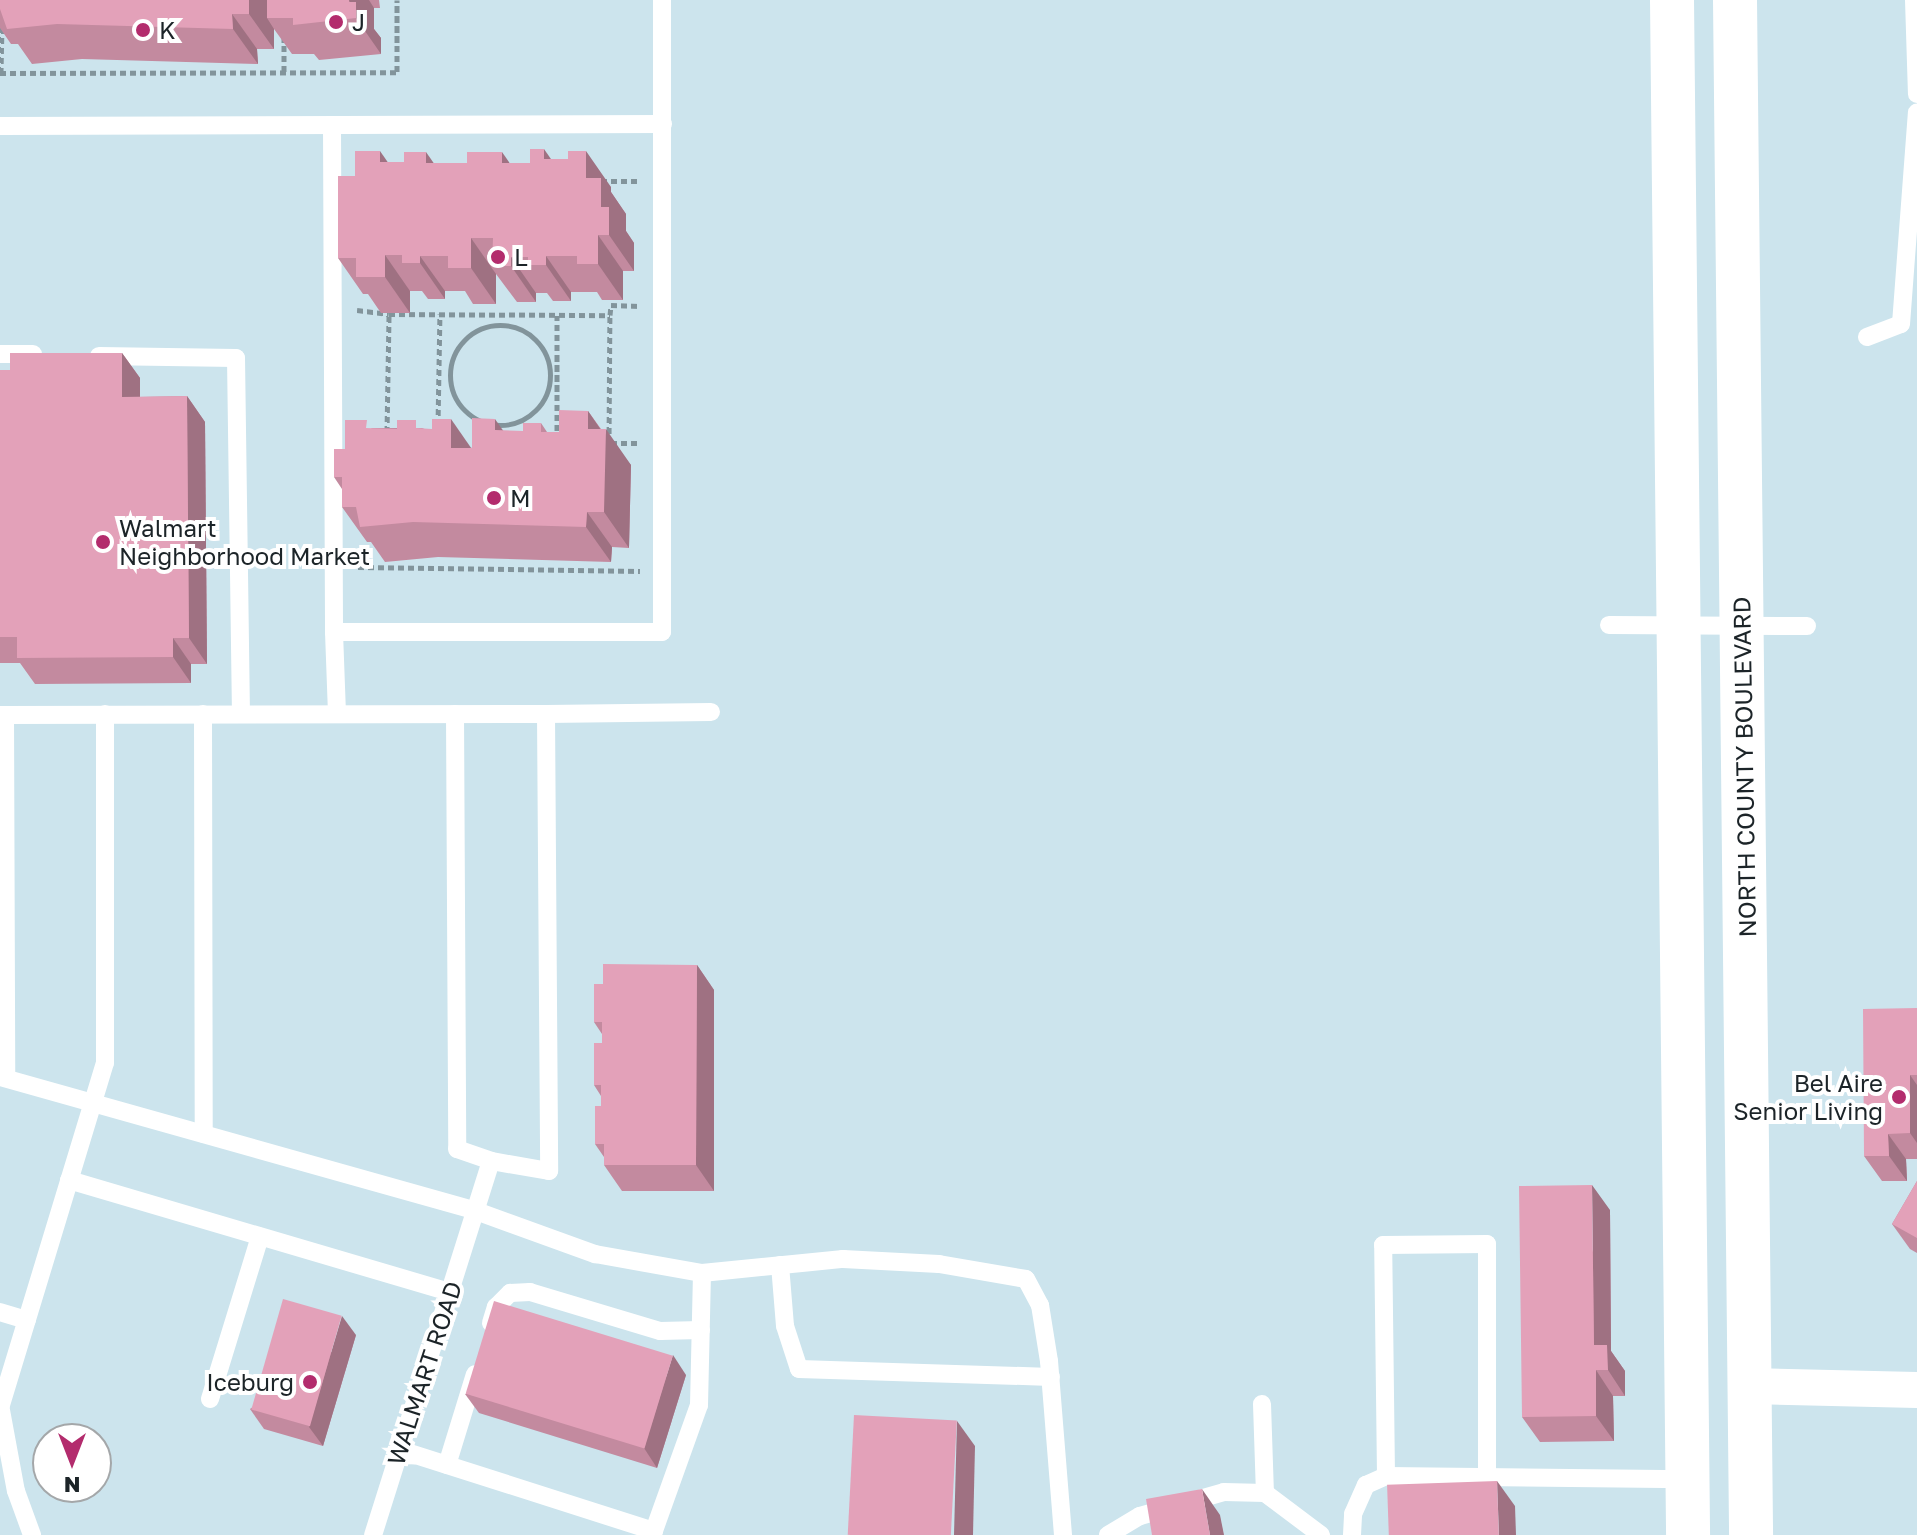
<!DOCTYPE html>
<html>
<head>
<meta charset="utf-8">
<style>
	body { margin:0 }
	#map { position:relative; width:1917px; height:1535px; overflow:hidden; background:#cce4ed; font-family:"Golos Text",sans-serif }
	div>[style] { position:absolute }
	.path>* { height:5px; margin-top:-2.5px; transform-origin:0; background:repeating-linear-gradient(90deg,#82949b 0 6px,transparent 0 10px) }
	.path>.ring { margin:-2.5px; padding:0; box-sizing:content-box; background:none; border:5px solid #82949b; border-radius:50% }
	.lane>* { height:18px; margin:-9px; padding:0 9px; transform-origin:9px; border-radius:9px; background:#fff }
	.street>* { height:36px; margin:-18px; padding:0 18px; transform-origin:18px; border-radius:18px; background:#fff }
	.primary>* { height:44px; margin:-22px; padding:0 22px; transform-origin:22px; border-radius:22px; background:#fff }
	.wall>* { inset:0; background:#c38a9f }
	.shaded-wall>* { inset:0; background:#9f7182 }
	.building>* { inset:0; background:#e3a1b9; transform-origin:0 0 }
	.dots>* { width:22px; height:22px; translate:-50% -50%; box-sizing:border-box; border:4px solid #fff; border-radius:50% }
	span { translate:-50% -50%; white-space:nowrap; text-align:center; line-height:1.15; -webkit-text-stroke:8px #fff; paint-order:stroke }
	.poi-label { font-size:24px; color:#1c2428 }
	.left { translate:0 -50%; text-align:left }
	.right { translate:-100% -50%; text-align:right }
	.street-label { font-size:24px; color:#1c2428 }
	.north { position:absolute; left:32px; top:1423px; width:80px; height:80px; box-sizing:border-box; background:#fff; border:2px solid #a4a7a9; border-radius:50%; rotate:180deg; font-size:22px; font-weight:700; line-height:32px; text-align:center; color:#1c2428 }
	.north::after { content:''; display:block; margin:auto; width:28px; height:36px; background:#b32c6d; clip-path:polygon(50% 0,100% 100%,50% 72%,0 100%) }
</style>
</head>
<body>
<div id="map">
	<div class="path">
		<div style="left:284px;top:72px;width:35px;rotate:-90deg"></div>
		<div style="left:0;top:73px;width:397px;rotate:-0.1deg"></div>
		<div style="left:397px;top:72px;width:72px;rotate:-90deg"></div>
		<div style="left:1px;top:73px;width:48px;rotate:-88.8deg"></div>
		<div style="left:601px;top:181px;width:38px"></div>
		<div style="left:357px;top:310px;width:32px;rotate:7deg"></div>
		<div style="left:557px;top:315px;width:123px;rotate:90deg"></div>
		<div class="ring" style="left:450px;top:325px;width:95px;height:95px"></div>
		<div style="left:438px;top:425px;width:111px;rotate:-89deg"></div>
		<div style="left:387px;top:432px;width:118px;rotate:-89deg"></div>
		<div style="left:389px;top:314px;width:221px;rotate:0.3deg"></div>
		<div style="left:637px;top:443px;width:28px;rotate:180deg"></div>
		<div style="left:609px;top:443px;width:128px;rotate:-89.6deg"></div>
		<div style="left:610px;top:315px;width:10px;rotate:-84deg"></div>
		<div style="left:611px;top:305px;width:29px;rotate:2deg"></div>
		<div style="left:358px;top:567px;width:282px;rotate:0.8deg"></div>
	</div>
	<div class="lane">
		<div style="left:1914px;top:0;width:94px;rotate:88.2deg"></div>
		<div style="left:0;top:126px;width:663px;rotate:-0.17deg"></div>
		<div style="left:332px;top:126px;width:506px;rotate:89.77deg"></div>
		<div style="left:334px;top:632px;width:328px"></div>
		<div style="left:662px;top:632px;width:632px;rotate:-90deg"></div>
		<div style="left:1867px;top:337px;width:36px;rotate:-21deg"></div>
		<div style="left:1901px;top:324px;width:212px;rotate:-85.7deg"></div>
		<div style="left:0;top:354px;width:33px"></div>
		<div style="left:99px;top:356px;width:137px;rotate:0.8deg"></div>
		<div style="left:236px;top:358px;width:356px;rotate:89.2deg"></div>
		<div style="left:1609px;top:625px;width:198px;rotate:0.3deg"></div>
		<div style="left:334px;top:632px;width:82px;rotate:87.9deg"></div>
		<div style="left:203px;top:714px;width:420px;rotate:89.9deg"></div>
		<div style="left:455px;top:714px;width:435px;rotate:89.7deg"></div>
		<div style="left:457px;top:1149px;width:36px;rotate:19deg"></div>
		<div style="left:546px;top:714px;width:165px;rotate:-0.7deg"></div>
		<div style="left:0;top:715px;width:546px;rotate:-0.1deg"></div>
		<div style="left:546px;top:714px;width:457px;rotate:89.6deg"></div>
		<div style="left:549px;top:1171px;width:59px;rotate:-170.2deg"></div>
		<div style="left:491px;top:1161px;width:392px;rotate:107.5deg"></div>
		<div style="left:5px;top:715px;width:363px;rotate:89.8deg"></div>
		<div style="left:0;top:1077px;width:495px;rotate:15.7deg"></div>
		<div style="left:476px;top:1211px;width:127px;rotate:19.9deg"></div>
		<div style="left:595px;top:1254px;width:109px;rotate:10.1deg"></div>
		<div style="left:702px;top:1273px;width:132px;rotate:91.3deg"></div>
		<div style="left:699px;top:1405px;width:134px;rotate:109.7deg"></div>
		<div style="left:654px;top:1531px;width:267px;rotate:-162.3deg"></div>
		<div style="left:69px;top:1180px;width:397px;rotate:16.4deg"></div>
		<div style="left:780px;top:1265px;width:61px;rotate:85.3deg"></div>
		<div style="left:785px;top:1326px;width:45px;rotate:72deg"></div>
		<div style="left:799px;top:1369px;width:252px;rotate:1.8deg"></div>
		<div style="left:702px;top:1273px;width:142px;rotate:-5.7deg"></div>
		<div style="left:843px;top:1259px;width:96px;rotate:3deg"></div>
		<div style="left:939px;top:1264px;width:88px;rotate:9.8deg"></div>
		<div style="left:1026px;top:1279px;width:30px;rotate:62deg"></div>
		<div style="left:1040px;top:1305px;width:57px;rotate:80.9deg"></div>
		<div style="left:1049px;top:1361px;width:175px;rotate:85.4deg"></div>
		<div style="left:0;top:1312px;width:28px;rotate:17deg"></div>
		<div style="left:491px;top:1323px;width:17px;rotate:-73deg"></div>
		<div style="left:496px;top:1307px;width:20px;rotate:-45deg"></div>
		<div style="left:510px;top:1293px;width:20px;rotate:-3deg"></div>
		<div style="left:530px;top:1292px;width:136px;rotate:16.7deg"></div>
		<div style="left:660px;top:1331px;width:41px;rotate:-1.4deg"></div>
		<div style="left:210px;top:1399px;width:170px;rotate:-72.9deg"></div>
		<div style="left:1262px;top:1404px;width:89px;rotate:88.1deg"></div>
		<div style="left:0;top:1405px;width:87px;rotate:79.5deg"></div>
		<div style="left:16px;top:1491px;width:47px;rotate:70deg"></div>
		<div style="left:1px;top:1405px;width:357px;rotate:-73.1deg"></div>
		<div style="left:105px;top:1063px;width:349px;rotate:-90deg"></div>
		<div style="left:447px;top:1465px;width:95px;rotate:-72.9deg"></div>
		<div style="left:1386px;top:1476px;width:231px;rotate:-90.7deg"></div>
		<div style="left:1383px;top:1245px;width:104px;rotate:-0.6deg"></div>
		<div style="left:1487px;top:1244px;width:233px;rotate:90deg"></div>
		<div style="left:1108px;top:1535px;width:37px;rotate:-31deg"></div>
		<div style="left:1140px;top:1516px;width:87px;rotate:-15.9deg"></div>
		<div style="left:1224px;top:1492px;width:41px;rotate:1.4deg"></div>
		<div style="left:1265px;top:1493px;width:70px;rotate:36.9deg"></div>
		<div style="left:1352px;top:1535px;width:21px;rotate:-87deg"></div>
		<div style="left:1353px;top:1514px;width:32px;rotate:-66deg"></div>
		<div style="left:1366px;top:1485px;width:22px;rotate:-24deg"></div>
		<div style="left:1386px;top:1476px;width:302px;rotate:0.6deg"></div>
	</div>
	<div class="street">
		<div style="left:1751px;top:1386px;width:166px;rotate:1.4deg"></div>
	</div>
	<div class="primary">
		<div style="left:1672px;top:0;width:1535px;rotate:89.4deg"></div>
		<div style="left:1735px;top:0;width:1535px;rotate:89.4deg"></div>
	</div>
	<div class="wall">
		<div style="clip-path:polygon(0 0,379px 0,380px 8px,374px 8px,374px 29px,381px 38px,381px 54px,319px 60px,314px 54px,292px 54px,274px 29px,274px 49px,257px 49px,258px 64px,82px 59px,32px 64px,18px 44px,11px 44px,0 28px)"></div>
		<div style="clip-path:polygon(550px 159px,611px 187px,611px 192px,626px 214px,626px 231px,634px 243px,634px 271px,623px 271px,623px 300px,602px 300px,597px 292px,571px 292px,571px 301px,553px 301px,547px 293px,536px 293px,536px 302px,517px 302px,496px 274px,496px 304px,473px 304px,465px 291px,445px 291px,445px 299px,428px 299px,422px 291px,410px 291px,410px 313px,381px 313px,368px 294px,363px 294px,338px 258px,355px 176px,388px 162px,434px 163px,530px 163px)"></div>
		<div style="clip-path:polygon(122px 353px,140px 378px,140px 397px,187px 396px,205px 422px,207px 664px,191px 664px,191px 683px,35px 684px,20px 663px,0 663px,0 370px,10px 370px)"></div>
		<div style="clip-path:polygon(588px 411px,601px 429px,631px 465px,629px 548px,612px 547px,611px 562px,438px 557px,385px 562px,371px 542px,367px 542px,342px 507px,342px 489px,334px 477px,345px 449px,372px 428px,422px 428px,471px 448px,504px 431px,523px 431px,541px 423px,547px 432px,559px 432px)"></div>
		<div style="clip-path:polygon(697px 965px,714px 990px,714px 1191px,622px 1191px,604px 1165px,604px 1157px,595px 1144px,601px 1106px,601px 1096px,594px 1085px,602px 1043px,602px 1034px,594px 1022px,603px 984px)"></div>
		<div style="clip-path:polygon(1917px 1008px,1917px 1159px,1906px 1159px,1907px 1181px,1882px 1181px,1864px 1156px)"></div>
		<div style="clip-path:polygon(1917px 1181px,1917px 1253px,1910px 1249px,1892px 1224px)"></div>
		<div style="clip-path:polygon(1610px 1210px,1611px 1351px,1625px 1371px,1625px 1396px,1613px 1396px,1614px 1441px,1540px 1442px,1522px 1417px)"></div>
		<div style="clip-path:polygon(356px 1335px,323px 1446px,264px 1429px,250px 1409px)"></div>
		<div style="clip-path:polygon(686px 1375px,657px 1468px,479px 1413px,465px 1394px)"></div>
	</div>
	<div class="shaded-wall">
		<div style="clip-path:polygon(249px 0,275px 0,267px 18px,274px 29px,274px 49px,249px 14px)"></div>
		<div style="clip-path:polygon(349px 0,369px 0,374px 8px,374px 29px,381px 38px,381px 54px,356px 18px)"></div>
		<div style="clip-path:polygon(232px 14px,257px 49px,258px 64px,233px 29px)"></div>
		<div style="clip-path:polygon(544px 149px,569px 185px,544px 159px)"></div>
		<div style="clip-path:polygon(380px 151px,405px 187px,380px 162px)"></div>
		<div style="clip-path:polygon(586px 151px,611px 187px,611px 192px,626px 214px,626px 231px,634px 243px,634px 271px,609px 235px,586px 178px)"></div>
		<div style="clip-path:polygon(426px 152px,451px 188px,426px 163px)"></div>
		<div style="clip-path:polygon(502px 152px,527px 188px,502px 163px)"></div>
		<div style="clip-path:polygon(598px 235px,623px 271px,623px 300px,598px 264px)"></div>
		<div style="clip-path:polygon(471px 238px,496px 274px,496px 304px,471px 268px)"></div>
		<div style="clip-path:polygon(385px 255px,410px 291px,410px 313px,385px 277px)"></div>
		<div style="clip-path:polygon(420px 256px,445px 291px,445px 299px,420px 263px)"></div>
		<div style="clip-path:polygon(546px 256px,571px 292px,571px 301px,546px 265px)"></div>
		<div style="clip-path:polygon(511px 257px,536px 293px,536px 302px,511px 266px)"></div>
		<div style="clip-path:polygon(122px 353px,140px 378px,140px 422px,122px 397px)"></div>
		<div style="clip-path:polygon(187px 396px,205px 422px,207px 664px,189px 638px)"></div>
		<div style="clip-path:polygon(588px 411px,605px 436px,606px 429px,631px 465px,629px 548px,604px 512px,588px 429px)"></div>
		<div style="clip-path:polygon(451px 419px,476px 455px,451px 448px)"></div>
		<div style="clip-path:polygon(495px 419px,520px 455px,495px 430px)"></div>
		<div style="clip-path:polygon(587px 512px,612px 547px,611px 562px,586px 527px)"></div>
		<div style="clip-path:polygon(173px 638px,191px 664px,191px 683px,173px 657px)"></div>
		<div style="clip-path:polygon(697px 965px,714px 990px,714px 1191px,696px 1165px)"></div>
		<div style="clip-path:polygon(1910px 1075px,1917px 1085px,1917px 1143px,1910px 1133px)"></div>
		<div style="clip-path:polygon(1888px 1134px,1906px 1159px,1907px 1181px,1889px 1156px)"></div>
		<div style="clip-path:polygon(1592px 1185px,1610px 1210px,1611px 1351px,1625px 1371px,1625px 1396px,1608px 1370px,1594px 1345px)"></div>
		<div style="clip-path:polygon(342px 1316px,356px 1335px,323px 1446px,309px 1427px)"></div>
		<div style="clip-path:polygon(673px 1355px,686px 1375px,657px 1468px,644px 1448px)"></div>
		<div style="clip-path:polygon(1596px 1370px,1613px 1396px,1614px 1441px,1596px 1416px)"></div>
		<div style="clip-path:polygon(957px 1421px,975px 1446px,973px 1535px,954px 1535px)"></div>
		<div style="clip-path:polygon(1497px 1481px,1515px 1506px,1516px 1535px,1499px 1535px)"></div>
		<div style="clip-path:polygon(1202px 1489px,1220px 1515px,1224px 1535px,1210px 1535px)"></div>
	</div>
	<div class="building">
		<div style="clip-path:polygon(0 0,249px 0,249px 14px,232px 14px,233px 29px,57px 24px,7px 29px,0 9px)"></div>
		<div style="clip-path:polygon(267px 0,349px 0,349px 2px,356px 2px,356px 18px,293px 25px,293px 18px,267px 18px)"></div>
		<div style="clip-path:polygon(530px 149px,544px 149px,544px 159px,568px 159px,568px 151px,586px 151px,586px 178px,601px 178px,601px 207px,609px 207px,609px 235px,598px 235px,598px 264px,577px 264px,577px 256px,546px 256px,546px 265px,528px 265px,528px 257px,511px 257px,511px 266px,492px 266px,493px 238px,471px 238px,471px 268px,448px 268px,448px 256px,420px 256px,420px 263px,402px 263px,402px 255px,385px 255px,385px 277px,356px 277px,356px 258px,338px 258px,338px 176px,355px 176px,355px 151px,380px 151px,380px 162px,404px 162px,404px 152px,426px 152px,426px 163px,467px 163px,467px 152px,502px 152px,502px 163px,530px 163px)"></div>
		<div style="clip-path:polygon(10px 353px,122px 353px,122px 397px,187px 396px,189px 638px,173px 638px,173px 657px,17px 658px,17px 637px,0 637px,0 370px,10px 370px)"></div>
		<div style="clip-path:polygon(559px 410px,588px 411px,588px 429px,606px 429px,604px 512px,587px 512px,586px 527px,413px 522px,360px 527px,356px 507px,342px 507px,342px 477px,334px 477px,334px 449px,345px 449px,345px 420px,367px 420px,366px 428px,397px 429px,397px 420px,416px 420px,416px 428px,432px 429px,432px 419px,451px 419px,451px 448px,472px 448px,472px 418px,495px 419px,495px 430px,523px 431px,523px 423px,541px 423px,541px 432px,559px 432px)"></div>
		<div style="clip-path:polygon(603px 964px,697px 965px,696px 1165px,604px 1165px,604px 1144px,595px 1144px,595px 1106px,601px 1106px,601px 1085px,594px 1085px,594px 1043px,602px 1043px,602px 1022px,594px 1022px,594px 984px,603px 984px)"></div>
		<div style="clip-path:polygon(1917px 1008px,1917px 1075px,1910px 1075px,1910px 1133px,1888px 1134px,1889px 1156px,1864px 1156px,1863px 1009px)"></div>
		<div style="clip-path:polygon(1917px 1181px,1917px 1238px,1892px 1224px)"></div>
		<div style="clip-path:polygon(1592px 1185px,1594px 1345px,1607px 1345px,1608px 1370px,1596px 1370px,1596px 1416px,1522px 1417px,1519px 1186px)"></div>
		<div style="left:283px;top:1299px;width:61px;height:115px;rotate:16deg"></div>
		<div style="left:494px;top:1301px;width:187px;height:97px;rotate:17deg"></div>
		<div style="left:854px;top:1415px;width:103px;height:120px;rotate:3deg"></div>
		<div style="left:1497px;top:1481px;width:54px;height:110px;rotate:88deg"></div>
		<div style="clip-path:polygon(1202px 1489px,1210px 1535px,1152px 1535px,1146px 1499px)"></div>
	</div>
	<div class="dots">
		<div style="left:336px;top:22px;background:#b32c6d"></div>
		<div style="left:143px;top:30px;background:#b32c6d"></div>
		<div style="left:498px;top:257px;background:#b32c6d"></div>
		<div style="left:494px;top:498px;background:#b32c6d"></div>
		<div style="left:103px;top:542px;background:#b32c6d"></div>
		<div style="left:1899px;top:1097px;background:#b32c6d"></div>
		<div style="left:310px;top:1382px;background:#b32c6d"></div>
	</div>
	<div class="poi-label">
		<span class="left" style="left:352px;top:22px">J</span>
		<span class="left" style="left:159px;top:30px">K</span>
		<span class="left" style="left:514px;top:257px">L</span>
		<span class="left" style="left:510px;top:498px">M</span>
		<span class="left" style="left:119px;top:542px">Walmart<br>Neighborhood Market</span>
		<span class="right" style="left:1883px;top:1097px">Bel Aire<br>Senior Living</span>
		<span class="right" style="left:294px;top:1382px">Iceburg</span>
	</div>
	<div class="street-label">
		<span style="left:1744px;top:767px;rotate:-91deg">NORTH COUNTY BOULEVARD</span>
		<span style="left:424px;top:1373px;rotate:-72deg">WALMART ROAD</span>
	</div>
	<div class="north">N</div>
</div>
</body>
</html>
